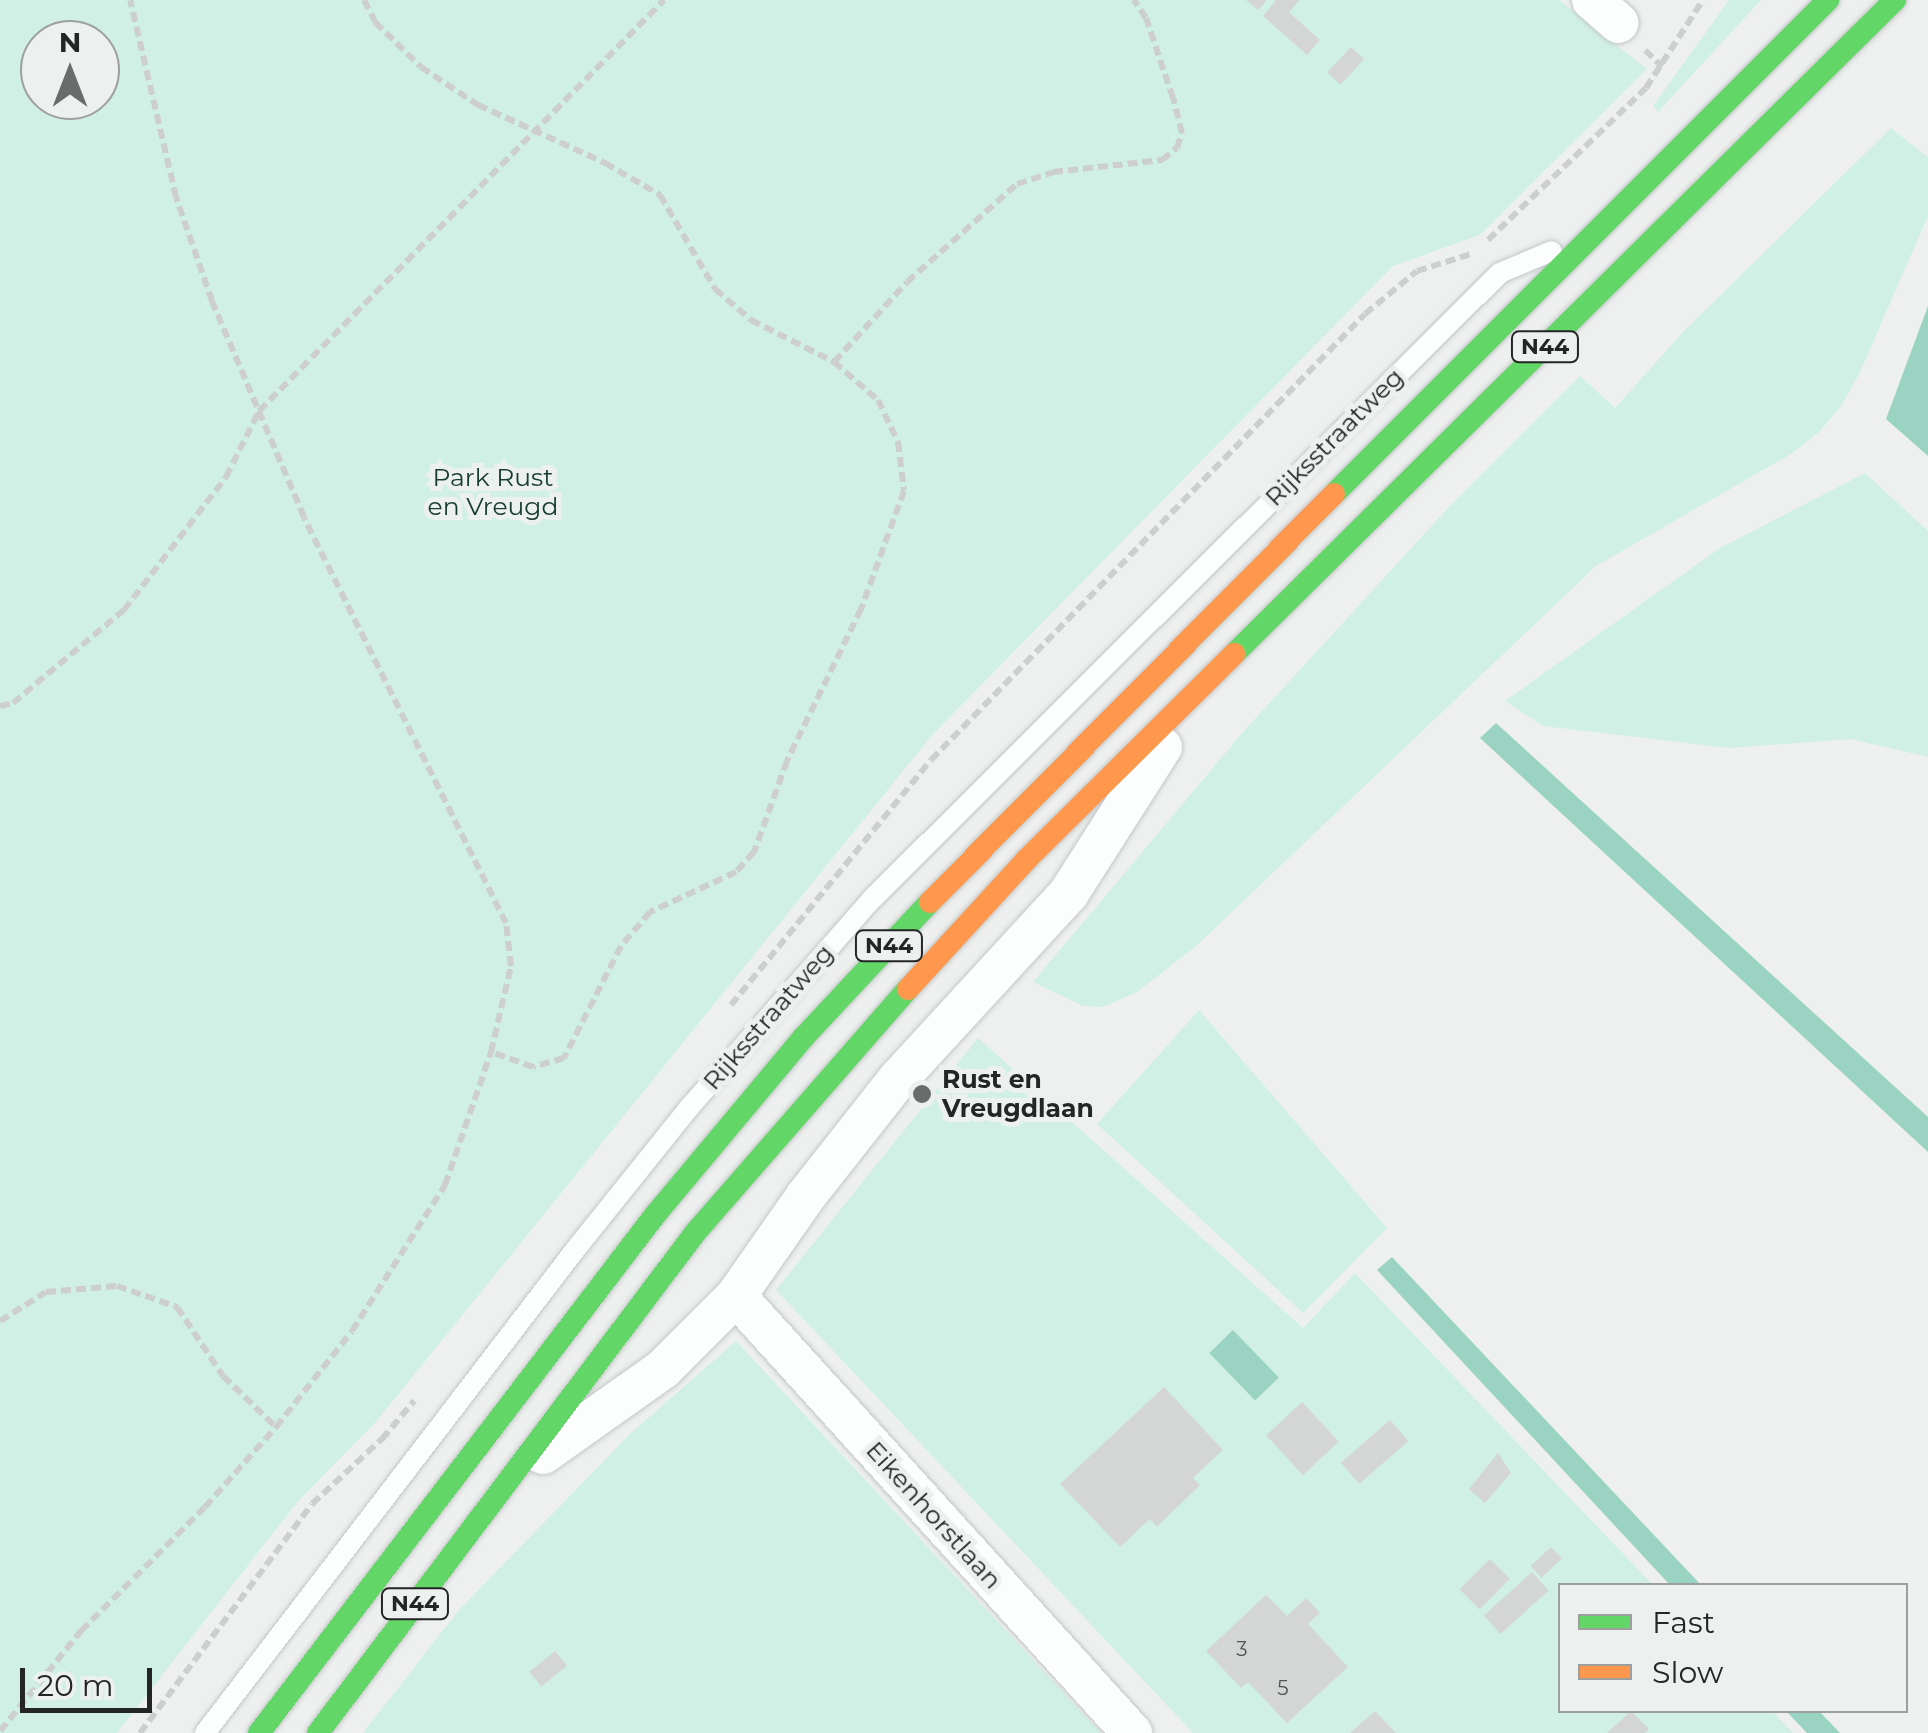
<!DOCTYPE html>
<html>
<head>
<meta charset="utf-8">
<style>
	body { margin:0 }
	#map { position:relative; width:1928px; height:1733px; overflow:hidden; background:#edf0ef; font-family:Montserrat,sans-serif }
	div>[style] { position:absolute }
	.green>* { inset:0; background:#d0f0e6 }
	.water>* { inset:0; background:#9ad3c2; transform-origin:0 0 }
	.building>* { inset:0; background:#d4d6d6; transform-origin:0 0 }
	.path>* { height:6px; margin-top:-3px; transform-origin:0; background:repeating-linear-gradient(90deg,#cdcece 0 10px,transparent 0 15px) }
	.roads { filter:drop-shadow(0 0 2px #c4c7c6) drop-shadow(0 0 2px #c4c7c6) }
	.lane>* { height:20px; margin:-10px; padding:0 10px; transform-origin:10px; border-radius:10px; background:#fcfdfd }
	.street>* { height:40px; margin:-20px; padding:0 20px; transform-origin:20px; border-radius:20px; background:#fcfdfd }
	.fast>* { height:22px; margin:-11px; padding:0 11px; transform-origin:11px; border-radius:11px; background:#63d668 }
	.slow>* { height:22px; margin:-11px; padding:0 11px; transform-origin:11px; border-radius:11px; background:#ff974d }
	.dots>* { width:28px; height:28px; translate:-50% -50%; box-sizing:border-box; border:5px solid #ecf1ef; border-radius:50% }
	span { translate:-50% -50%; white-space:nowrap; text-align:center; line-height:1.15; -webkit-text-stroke:10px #ecf1ef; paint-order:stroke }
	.number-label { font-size:20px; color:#535454 }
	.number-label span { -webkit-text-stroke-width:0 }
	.shield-label span { padding:2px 8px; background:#ecf1ef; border:2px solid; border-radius:8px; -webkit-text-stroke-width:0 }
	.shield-label { font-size:22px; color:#242525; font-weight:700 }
	.street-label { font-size:25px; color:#242525 }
	.park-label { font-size:25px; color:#173c32 }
	.poi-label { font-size:25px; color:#242525; font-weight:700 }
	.left { translate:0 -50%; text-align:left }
	.legend { position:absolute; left:1558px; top:1583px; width:350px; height:130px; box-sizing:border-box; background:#ecf1ef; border:2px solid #9c9f9e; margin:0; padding:12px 18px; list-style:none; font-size:30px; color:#242525 }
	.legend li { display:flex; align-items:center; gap:20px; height:50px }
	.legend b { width:50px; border:2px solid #9c9f9e }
	.north { position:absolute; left:20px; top:20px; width:100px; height:100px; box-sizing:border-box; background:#ecf1ef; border:2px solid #9c9f9e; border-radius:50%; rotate:0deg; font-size:28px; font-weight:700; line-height:40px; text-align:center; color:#242525 }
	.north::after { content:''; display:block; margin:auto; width:35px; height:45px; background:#6a6c6c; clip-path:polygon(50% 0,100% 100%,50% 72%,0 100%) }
	.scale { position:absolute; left:20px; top:1668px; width:132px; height:45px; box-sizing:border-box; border:5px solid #242525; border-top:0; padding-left:12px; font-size:30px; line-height:35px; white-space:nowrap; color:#242525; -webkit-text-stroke:8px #ecf1ef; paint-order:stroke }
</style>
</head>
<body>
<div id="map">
	<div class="green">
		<div style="clip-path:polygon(evenodd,0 0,1559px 0,1647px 69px,1480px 235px,1393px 266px,933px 734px,375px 1423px,299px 1500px,117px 1733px,0 1733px,0 0,40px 40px,100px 40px,100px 100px,40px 100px,40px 40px)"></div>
		<div style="clip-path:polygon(1729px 0,1761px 0,1658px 112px,1653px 106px)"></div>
		<div style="clip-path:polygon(1891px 128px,1928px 157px,1928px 216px,1860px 372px,1842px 405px,1818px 433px,1791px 454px,1596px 566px,1195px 947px,1137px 992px,1103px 1007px,1083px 1006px,1033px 982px,1243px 732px,1448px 508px,1580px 376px,1615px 408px,1683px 332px)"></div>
		<div style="clip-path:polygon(1865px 473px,1928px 531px,1928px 757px,1851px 739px,1729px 748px,1543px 726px,1505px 701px,1720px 548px)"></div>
		<div style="clip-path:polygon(1199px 1010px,1387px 1228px,1303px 1313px,1097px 1124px)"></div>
		<div style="clip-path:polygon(978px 1038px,1303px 1328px,1355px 1273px,1653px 1585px,1560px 1586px,1560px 1710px,1772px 1711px,1793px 1733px,1193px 1733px,776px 1290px)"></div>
		<div style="clip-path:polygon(736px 1341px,1101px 1733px,363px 1733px,459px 1610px,632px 1432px)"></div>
	</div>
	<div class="water">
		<div style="clip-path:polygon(1928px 306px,1928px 456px,1886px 419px)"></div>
		<div style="clip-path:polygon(1496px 723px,1928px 1117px,1928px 1152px,1480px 738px)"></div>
		<div style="clip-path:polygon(1392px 1257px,1701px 1585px,1670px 1585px,1377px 1270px)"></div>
		<div style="left:1233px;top:1330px;width:66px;height:33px;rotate:46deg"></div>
		<div style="clip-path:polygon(1786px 1711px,1819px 1711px,1840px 1733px,1807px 1733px)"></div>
	</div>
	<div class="building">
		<div style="clip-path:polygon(1246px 0,1267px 0,1258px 10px)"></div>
		<div style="clip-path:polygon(1276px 0,1300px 0,1289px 12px,1320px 40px,1307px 55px,1263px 16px)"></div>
		<div style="left:1351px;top:47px;width:18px;height:35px;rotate:43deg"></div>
		<div style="clip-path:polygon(1164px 1387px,1223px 1450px,1193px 1478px,1200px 1485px,1157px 1527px,1150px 1519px,1120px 1547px,1060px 1484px)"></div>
		<div style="left:1302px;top:1402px;width:54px;height:49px;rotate:47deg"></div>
		<div style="left:1390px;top:1420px;width:28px;height:65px;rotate:49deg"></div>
		<div style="clip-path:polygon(1498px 1453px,1511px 1473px,1485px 1503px,1469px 1489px)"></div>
		<div style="left:1551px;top:1547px;width:16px;height:28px;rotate:47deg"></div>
		<div style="left:1490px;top:1559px;width:28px;height:43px;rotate:45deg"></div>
		<div style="left:1532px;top:1572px;width:25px;height:65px;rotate:48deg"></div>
		<div style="clip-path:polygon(1266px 1595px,1287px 1616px,1306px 1598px,1320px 1613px,1308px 1624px,1348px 1667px,1287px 1723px,1248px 1682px,1241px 1688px,1206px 1651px)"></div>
		<div style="left:555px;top:1651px;width:19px;height:33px;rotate:51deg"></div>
		<div style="clip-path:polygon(1375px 1711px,1396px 1733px,1350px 1733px)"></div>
		<div style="clip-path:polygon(1631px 1711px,1649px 1729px,1645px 1733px,1607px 1733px)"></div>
	</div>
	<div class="path">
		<div style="left:364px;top:0;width:25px;rotate:63deg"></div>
		<div style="left:375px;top:22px;width:64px;rotate:44.4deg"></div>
		<div style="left:421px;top:67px;width:69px;rotate:33.7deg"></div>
		<div style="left:478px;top:105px;width:140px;rotate:24.5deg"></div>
		<div style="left:605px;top:163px;width:64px;rotate:30.2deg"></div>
		<div style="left:660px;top:195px;width:109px;rotate:59.7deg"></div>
		<div style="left:715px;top:289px;width:48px;rotate:40.7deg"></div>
		<div style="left:751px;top:320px;width:93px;rotate:26.8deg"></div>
		<div style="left:834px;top:362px;width:58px;rotate:40.8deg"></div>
		<div style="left:878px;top:400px;width:47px;rotate:64.5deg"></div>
		<div style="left:898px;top:442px;width:49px;rotate:83deg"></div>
		<div style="left:904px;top:491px;width:126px;rotate:110deg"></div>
		<div style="left:861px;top:609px;width:169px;rotate:116deg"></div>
		<div style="left:787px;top:761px;width:97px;rotate:109.9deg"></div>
		<div style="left:754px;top:852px;width:27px;rotate:132deg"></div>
		<div style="left:736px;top:872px;width:95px;rotate:155.1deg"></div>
		<div style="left:650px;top:912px;width:45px;rotate:130.5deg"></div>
		<div style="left:621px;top:946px;width:126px;rotate:117deg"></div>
		<div style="left:564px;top:1058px;width:32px;rotate:164deg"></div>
		<div style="left:533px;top:1067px;width:45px;rotate:-160.3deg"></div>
		<div style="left:1645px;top:50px;width:24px;rotate:45deg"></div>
		<div style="left:1488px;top:240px;width:219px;rotate:-43.9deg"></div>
		<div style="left:1646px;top:88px;width:105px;rotate:-57.1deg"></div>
		<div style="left:834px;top:362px;width:108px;rotate:-47.6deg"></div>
		<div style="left:907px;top:282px;width:147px;rotate:-41.7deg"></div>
		<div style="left:1017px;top:184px;width:38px;rotate:-18deg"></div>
		<div style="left:1053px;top:172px;width:110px;rotate:-6.3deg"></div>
		<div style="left:1162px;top:160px;width:19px;rotate:-39deg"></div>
		<div style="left:1177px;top:148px;width:16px;rotate:-72deg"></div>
		<div style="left:1182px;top:133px;width:36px;rotate:-104deg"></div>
		<div style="left:1173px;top:98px;width:84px;rotate:-108.6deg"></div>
		<div style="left:1146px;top:18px;width:22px;rotate:-124deg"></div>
		<div style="left:0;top:706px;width:13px;rotate:-13deg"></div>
		<div style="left:13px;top:703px;width:145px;rotate:-40deg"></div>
		<div style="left:124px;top:610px;width:168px;rotate:-52.5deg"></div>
		<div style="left:226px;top:477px;width:74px;rotate:-63.4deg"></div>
		<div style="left:259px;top:411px;width:577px;rotate:-45.42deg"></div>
		<div style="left:731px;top:1005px;width:316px;rotate:-50.8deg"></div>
		<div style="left:931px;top:760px;width:622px;rotate:-45.78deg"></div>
		<div style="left:1365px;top:314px;width:67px;rotate:-39.6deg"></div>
		<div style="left:1417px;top:271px;width:57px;rotate:-17.5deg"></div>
		<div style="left:0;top:1321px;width:54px;rotate:-32.2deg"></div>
		<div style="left:46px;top:1292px;width:71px;rotate:-4.8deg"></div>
		<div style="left:117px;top:1286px;width:64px;rotate:19.3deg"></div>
		<div style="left:177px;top:1307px;width:83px;rotate:56.3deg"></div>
		<div style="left:223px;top:1376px;width:74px;rotate:43.9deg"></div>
		<div style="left:0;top:1731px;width:129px;rotate:-51deg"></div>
		<div style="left:81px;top:1631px;width:175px;rotate:-45deg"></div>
		<div style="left:205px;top:1507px;width:107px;rotate:-48.4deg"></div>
		<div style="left:276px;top:1427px;width:122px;rotate:-51.6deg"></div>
		<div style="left:352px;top:1331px;width:173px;rotate:-57.5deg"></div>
		<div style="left:445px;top:1185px;width:141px;rotate:-70.9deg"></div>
		<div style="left:491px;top:1052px;width:88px;rotate:-76.9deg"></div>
		<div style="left:511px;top:966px;width:43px;rotate:-96.6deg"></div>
		<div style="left:506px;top:923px;width:453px;rotate:-116.5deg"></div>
		<div style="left:304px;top:517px;width:235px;rotate:-113.1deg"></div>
		<div style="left:212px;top:301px;width:110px;rotate:-109.1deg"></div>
		<div style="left:176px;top:197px;width:202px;rotate:-103.1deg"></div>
		<div style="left:140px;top:1733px;width:286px;rotate:-53.1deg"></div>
		<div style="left:312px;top:1504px;width:96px;rotate:-42.9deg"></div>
		<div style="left:382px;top:1439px;width:50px;rotate:-49.9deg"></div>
	</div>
	<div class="roads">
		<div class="lane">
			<div style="left:205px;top:1733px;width:608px;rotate:-52.55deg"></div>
			<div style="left:575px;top:1250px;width:181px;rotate:-51.3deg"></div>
			<div style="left:688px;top:1109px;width:281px;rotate:-48.8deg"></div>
			<div style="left:873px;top:898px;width:885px;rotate:-44.91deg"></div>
			<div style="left:1500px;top:273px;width:56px;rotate:-22.9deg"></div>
		</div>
		<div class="street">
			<div style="left:1592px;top:0;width:35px;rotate:41deg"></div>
			<div style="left:736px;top:1296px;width:590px;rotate:47.82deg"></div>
			<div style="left:543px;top:1454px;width:147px;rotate:-35.3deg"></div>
			<div style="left:663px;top:1369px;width:103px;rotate:-45deg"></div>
			<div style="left:736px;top:1296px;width:122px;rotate:-55deg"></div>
			<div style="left:806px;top:1196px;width:150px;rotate:-51.8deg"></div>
			<div style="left:899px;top:1078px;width:251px;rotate:-47.4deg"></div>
			<div style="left:1069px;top:893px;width:173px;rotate:-57.5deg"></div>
		</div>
		<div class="fast">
			<div style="left:1334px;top:494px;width:699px;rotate:-45deg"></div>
			<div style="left:1234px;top:654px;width:930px;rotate:-44.7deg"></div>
			<div style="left:259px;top:1733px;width:652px;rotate:-52.6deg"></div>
			<div style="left:655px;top:1215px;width:231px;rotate:-50.1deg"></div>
			<div style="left:803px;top:1038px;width:186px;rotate:-47deg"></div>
			<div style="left:318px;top:1733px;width:626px;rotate:-52.98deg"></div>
			<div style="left:695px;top:1233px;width:324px;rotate:-48.9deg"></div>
		</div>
		<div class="slow">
			<div style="left:930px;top:902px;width:574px;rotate:-45.28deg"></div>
			<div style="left:908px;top:989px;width:175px;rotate:-47.5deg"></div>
			<div style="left:1026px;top:860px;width:293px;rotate:-44.7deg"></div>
		</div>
	</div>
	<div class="dots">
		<div style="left:922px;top:1094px;background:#6a6c6c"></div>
	</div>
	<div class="number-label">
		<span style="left:1242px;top:1649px">3</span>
		<span style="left:1283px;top:1688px">5</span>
	</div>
	<div class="shield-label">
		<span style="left:1545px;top:347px">N44</span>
		<span style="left:889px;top:946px">N44</span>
		<span style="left:415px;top:1604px">N44</span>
	</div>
	<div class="street-label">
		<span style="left:1334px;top:437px;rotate:-45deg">Rijksstraatweg</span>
		<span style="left:768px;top:1017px;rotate:-49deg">Rijksstraatweg</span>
		<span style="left:934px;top:1515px;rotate:48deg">Eikenhorstlaan</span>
	</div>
	<div class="park-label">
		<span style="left:493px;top:492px">Park Rust<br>en Vreugd</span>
	</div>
	<div class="poi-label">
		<span class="left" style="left:942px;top:1094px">Rust en<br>Vreugdlaan</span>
	</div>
	<ul class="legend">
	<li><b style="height:12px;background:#63d668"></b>Fast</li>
	<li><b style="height:12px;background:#ff974d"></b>Slow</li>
	</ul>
	<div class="north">N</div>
	<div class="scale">20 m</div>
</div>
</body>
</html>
